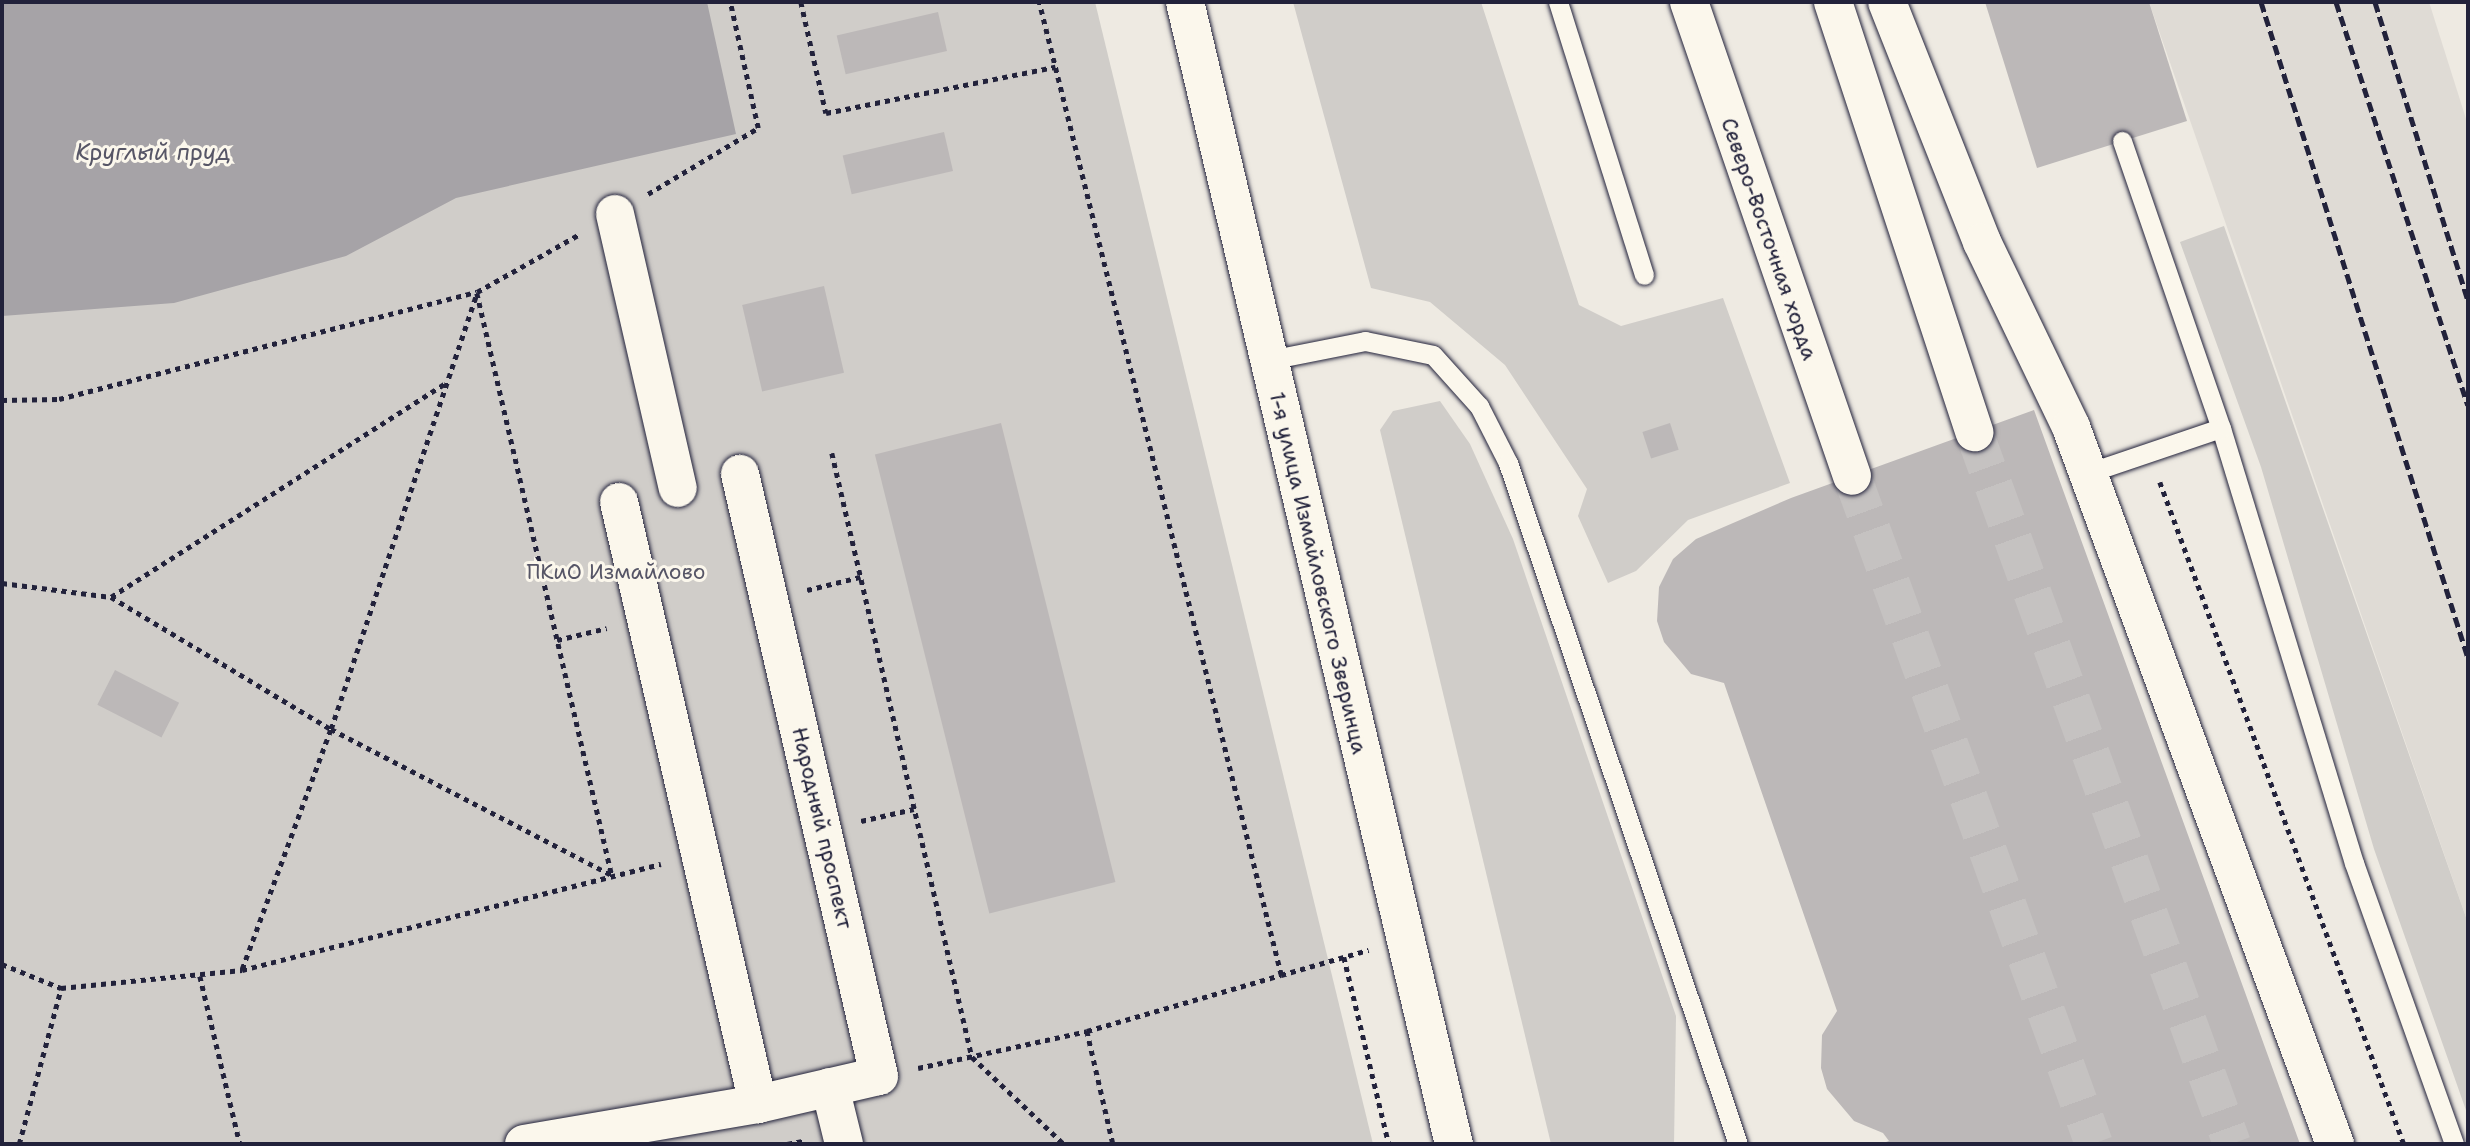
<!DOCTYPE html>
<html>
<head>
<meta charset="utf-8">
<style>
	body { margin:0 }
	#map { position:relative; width:2470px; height:1146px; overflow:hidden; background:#eeeae2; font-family:"Shantell Sans",sans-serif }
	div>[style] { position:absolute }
	.built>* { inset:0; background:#dfdbd5 }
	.green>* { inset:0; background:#d0cdc9 }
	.water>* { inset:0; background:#a6a3a7 }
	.building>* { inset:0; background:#bcb8b8; transform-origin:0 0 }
	.primary-tunnel>* { height:38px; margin-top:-19px; transform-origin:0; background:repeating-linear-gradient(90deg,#c5c2c1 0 38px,transparent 0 57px) }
	.path>* { height:4.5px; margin-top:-2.25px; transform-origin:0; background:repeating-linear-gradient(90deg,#22223b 0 5px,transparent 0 10px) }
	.roads { filter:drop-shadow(0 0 2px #22223b) drop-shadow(0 0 2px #22223b) }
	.lane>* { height:19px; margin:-9.5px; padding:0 9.5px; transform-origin:9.5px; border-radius:9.5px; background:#fbf7ec }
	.street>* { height:38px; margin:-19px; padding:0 19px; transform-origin:19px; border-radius:19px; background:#fbf7ec }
	.secondary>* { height:38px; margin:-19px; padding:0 19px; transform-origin:19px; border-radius:19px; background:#fbf7ec }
	.primary>* { height:38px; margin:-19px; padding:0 19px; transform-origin:19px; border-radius:19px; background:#fbf7ec }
	.rail>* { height:5px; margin-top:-2.5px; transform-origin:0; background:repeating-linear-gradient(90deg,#22223b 0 10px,transparent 0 15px) }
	span { translate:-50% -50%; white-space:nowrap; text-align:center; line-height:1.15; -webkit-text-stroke:6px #fbf7ec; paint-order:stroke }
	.street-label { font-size:21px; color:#22223b }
	.park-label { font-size:21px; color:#565566 }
	.water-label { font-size:23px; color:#575666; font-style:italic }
	.frame { position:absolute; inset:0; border:4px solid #22223b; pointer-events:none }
</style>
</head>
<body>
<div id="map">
	<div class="built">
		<div style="clip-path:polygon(2149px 2px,2429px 2px,2468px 125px,2468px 923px)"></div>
	</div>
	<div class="green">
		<div style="clip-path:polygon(2px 2px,1095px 2px,1373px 1144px,2px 1144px)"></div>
		<div style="clip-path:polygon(1293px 2px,1481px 2px,1579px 305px,1621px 326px,1723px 298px,1790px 483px,1688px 520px,1636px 571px,1608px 583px,1578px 516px,1587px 489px,1505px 365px,1430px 302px,1371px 288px)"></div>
		<div style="clip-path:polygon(2224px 226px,2468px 923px,2468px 1116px,2374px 849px,2261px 467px,2180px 242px)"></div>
		<div style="clip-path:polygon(1440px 401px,1470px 444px,1513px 539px,1676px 1016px,1674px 1144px,1551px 1144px,1380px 430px,1393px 411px)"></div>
	</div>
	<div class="water">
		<div style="clip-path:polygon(2px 2px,707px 2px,736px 134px,456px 198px,346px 256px,174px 303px,2px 316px)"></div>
	</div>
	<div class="building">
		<div style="clip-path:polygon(1985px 2px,2149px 2px,2187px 121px,2037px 168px)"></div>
		<div style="left:938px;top:12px;width:40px;height:104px;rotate:77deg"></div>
		<div style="left:944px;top:132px;width:40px;height:104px;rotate:77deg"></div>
		<div style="left:824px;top:286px;width:89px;height:84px;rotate:77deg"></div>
		<div style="clip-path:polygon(2034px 410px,2300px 1144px,1880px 1144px,1889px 1141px,1883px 1133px,1854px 1121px,1827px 1089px,1821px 1068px,1822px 1035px,1837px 1011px,1724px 683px,1691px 674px,1664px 642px,1657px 621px,1659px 587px,1673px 559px,1696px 539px,1791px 498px)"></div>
		<div style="left:1001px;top:423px;width:473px;height:130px;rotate:76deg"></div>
		<div style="left:1670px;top:423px;width:28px;height:29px;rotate:72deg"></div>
		<div style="left:115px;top:670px;width:72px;height:39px;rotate:27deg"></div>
	</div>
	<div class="primary-tunnel">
		<div style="left:1974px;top:432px;width:757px;rotate:70.08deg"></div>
		<div style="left:1852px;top:476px;width:710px;rotate:70.09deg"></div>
	</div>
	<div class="path">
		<div style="left:801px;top:2px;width:114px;rotate:77.3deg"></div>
		<div style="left:826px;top:113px;width:234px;rotate:-11.4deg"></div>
		<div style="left:648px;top:194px;width:128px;rotate:-31deg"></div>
		<div style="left:758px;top:128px;width:129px;rotate:-102.5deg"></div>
		<div style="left:477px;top:293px;width:598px;rotate:76.96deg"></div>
		<div style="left:2px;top:400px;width:57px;rotate:-1deg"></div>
		<div style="left:59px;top:399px;width:431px;rotate:-14.4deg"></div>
		<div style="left:477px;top:292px;width:118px;rotate:-29.4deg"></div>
		<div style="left:832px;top:453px;width:620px;rotate:76.95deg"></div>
		<div style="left:972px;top:1057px;width:127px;rotate:43.4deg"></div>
		<div style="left:2160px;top:482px;width:706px;rotate:69.77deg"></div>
		<div style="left:2px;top:583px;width:110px;rotate:7.3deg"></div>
		<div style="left:111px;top:597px;width:257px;rotate:31deg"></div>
		<div style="left:331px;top:729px;width:316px;rotate:27.5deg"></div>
		<div style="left:807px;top:590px;width:55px;rotate:-13.8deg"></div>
		<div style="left:111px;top:597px;width:398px;rotate:-32.6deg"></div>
		<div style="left:557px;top:640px;width:51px;rotate:-13.5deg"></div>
		<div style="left:861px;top:821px;width:54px;rotate:-12.8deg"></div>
		<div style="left:1344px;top:957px;width:192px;rotate:76.5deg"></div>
		<div style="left:2px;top:964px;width:64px;rotate:22.1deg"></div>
		<div style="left:61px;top:988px;width:182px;rotate:-5.7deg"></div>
		<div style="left:242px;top:970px;width:432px;rotate:-14.2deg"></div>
		<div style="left:242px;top:969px;width:256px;rotate:-69.7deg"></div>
		<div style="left:331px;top:729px;width:460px;rotate:-71.5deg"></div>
		<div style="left:1281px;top:975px;width:91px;rotate:-16deg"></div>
		<div style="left:200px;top:976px;width:173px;rotate:76.6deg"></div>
		<div style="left:1087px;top:1031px;width:116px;rotate:77deg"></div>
		<div style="left:918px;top:1068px;width:173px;rotate:-12.3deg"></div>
		<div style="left:1087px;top:1031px;width:202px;rotate:-16.1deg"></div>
		<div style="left:1281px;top:975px;width:1003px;rotate:-103.97deg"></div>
		<div style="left:19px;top:1144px;width:162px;rotate:-74.9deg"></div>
		<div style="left:787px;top:1144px;width:16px;rotate:-11deg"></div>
	</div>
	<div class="roads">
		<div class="lane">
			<div style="left:1558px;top:2px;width:286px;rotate:72.5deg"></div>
			<div style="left:2122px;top:141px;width:304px;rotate:71deg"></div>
			<div style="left:2221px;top:428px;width:455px;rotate:73deg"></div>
			<div style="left:2354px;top:863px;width:298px;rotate:70.4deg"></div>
			<div style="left:1269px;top:360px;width:98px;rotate:-11.2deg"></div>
			<div style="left:1365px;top:341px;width:69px;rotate:11.6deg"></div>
			<div style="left:1433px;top:355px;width:69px;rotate:48deg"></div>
			<div style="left:1479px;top:406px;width:64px;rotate:63deg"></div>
			<div style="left:1508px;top:463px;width:719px;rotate:71.34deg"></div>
			<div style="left:2088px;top:473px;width:140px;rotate:-18.7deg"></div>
		</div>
		<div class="street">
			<div style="left:615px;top:214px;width:281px;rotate:77.1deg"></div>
			<div style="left:619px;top:502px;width:618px;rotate:77deg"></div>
			<div style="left:830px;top:1087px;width:59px;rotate:76.2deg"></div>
			<div style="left:524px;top:1144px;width:237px;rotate:-9.7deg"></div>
			<div style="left:758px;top:1104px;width:124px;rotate:-13deg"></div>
			<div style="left:879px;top:1076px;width:618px;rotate:-103deg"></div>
		</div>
		<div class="secondary">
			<div style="left:1185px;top:2px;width:1173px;rotate:76.75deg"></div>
			<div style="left:1887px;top:2px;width:258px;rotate:68.4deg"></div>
			<div style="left:1982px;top:242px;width:205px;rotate:64.3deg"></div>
			<div style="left:2071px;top:427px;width:764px;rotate:69.79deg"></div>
		</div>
		<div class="primary">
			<div style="left:1689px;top:2px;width:501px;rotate:71.02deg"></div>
			<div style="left:1833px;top:2px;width:453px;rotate:71.8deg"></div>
		</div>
	</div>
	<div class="rail">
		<div style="left:2261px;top:2px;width:688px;rotate:72.49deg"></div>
		<div style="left:2336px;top:2px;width:424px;rotate:71.9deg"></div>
		<div style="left:2375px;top:2px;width:312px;rotate:72.7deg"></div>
	</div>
	<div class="street-label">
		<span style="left:1769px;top:239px;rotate:71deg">Северо-Восточная хорда</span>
		<span style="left:1318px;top:573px;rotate:77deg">1-я улица Измайловского Зверинца</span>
		<span style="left:822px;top:828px;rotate:77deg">Народный проспект</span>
	</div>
	<div class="park-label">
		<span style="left:616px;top:572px">ПКиО Измайлово</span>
	</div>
	<div class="water-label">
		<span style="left:153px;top:152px">Круглый пруд</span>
	</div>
	<div class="frame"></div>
</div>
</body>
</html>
